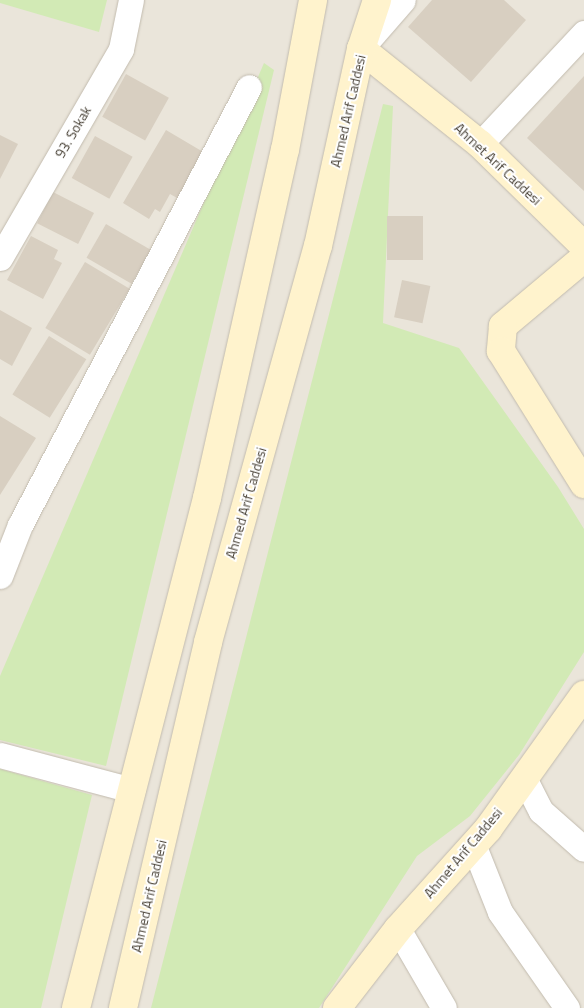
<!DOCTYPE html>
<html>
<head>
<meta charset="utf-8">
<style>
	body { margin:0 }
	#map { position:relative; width:584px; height:1008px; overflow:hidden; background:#f6f3ec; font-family:"Titillium Web",sans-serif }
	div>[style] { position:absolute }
	.residential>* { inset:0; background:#eae5da; transform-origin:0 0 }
	.green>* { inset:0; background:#d2eab5 }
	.building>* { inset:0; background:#d8cfc1; transform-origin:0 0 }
	.roads { filter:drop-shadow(0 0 1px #c2bbae) drop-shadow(0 0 1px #c2bbae) }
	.street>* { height:25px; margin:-12.5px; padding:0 12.5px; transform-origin:12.5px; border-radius:12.5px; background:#fff }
	.secondary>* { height:28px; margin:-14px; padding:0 14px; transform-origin:14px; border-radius:14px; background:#fff3cd }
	span { translate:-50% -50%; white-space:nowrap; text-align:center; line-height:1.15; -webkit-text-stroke:4px #fff; paint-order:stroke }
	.street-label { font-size:14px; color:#4b4439 }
</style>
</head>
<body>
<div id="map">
	<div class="residential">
		<div style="left:0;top:0;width:584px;height:1008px"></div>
	</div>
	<div class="green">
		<div style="clip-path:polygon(0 0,107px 0,99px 32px,0 3px)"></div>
		<div style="clip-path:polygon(264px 63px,274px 70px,106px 766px,0 740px,0 676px)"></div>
		<div style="clip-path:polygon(383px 104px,393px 106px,383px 323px,459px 348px,558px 487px,584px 529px,584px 652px,519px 755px,470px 816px,417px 856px,319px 1008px,151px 1008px)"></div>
		<div style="clip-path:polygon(0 769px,92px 795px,41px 1008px,0 1008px)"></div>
	</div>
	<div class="building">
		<div style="clip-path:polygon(432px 0,504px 0,526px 20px,471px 82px,408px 27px)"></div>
		<div style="left:126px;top:74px;width:49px;height:49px;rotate:29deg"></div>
		<div style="clip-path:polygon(584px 76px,584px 191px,527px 138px)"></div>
		<div style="clip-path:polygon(166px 130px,210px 156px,179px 199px,170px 194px,160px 212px,155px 209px,149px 219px,123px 203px)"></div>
		<div style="clip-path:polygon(0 135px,18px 144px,0 179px)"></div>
		<div style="left:95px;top:136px;width:43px;height:48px;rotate:29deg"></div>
		<div style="left:53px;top:192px;width:46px;height:35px;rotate:27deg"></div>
		<div style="left:387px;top:216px;width:36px;height:44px"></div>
		<div style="left:106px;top:224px;width:52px;height:39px;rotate:30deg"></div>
		<div style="clip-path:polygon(31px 236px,58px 250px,54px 259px,62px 263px,43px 299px,7px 280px)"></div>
		<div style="left:85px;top:262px;width:52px;height:77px;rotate:31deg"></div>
		<div style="left:402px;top:280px;width:29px;height:38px;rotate:12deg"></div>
		<div style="clip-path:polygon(0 310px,32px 328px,12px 366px,0 359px)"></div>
		<div style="left:49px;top:336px;width:44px;height:69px;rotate:32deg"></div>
		<div style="clip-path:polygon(0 416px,36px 438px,0 495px)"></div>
	</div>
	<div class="roads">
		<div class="street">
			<div style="left:362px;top:47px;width:62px;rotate:-48.9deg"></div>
			<div style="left:480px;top:144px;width:152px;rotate:-46.9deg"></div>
			<div style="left:0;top:258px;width:241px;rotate:-59.9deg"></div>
			<div style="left:121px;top:49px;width:50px;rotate:-78.5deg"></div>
			<div style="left:0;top:576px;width:55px;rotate:-68.6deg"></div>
			<div style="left:20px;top:525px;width:494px;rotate:-62.4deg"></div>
			<div style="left:0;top:755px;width:137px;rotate:14.9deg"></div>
			<div style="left:524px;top:778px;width:37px;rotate:63deg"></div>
			<div style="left:541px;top:811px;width:57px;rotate:41.5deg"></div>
			<div style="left:473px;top:844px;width:73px;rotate:68.3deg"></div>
			<div style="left:500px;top:912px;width:117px;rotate:55.1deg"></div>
			<div style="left:398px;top:929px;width:91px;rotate:59.8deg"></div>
		</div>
		<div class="secondary">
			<div style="left:361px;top:49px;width:152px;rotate:38.6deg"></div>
			<div style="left:480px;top:144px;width:146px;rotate:44.4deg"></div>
			<div style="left:584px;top:258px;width:106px;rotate:140deg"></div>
			<div style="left:503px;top:326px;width:25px;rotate:95deg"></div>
			<div style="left:501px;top:351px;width:157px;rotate:58deg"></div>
			<div style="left:76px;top:1008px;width:527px;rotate:-75.59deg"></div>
			<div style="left:207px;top:498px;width:357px;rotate:-77.4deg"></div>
			<div style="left:285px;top:150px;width:153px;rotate:-79.4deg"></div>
			<div style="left:123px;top:1008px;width:376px;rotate:-76.9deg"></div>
			<div style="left:208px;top:642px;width:411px;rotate:-74.5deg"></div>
			<div style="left:318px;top:246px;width:202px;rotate:-77.7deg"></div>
			<div style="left:361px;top:49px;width:52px;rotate:-71.9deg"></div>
			<div style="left:337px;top:1008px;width:100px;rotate:-52.3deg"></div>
			<div style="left:398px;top:929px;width:135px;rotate:-48deg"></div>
			<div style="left:488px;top:829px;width:165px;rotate:-54.4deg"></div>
		</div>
	</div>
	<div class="street-label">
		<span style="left:348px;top:111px;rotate:-77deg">Ahmed Arif Caddesi</span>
		<span style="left:73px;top:132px;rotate:-60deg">93. Sokak</span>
		<span style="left:498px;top:164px;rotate:43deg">Ahmet Arif Caddesi</span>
		<span style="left:246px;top:503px;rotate:-74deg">Ahmed Arif Caddesi</span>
		<span style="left:463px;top:853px;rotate:-50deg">Ahmet Arif Caddesi</span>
		<span style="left:149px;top:896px;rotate:-77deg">Ahmed Arif Caddesi</span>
	</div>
</div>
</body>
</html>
